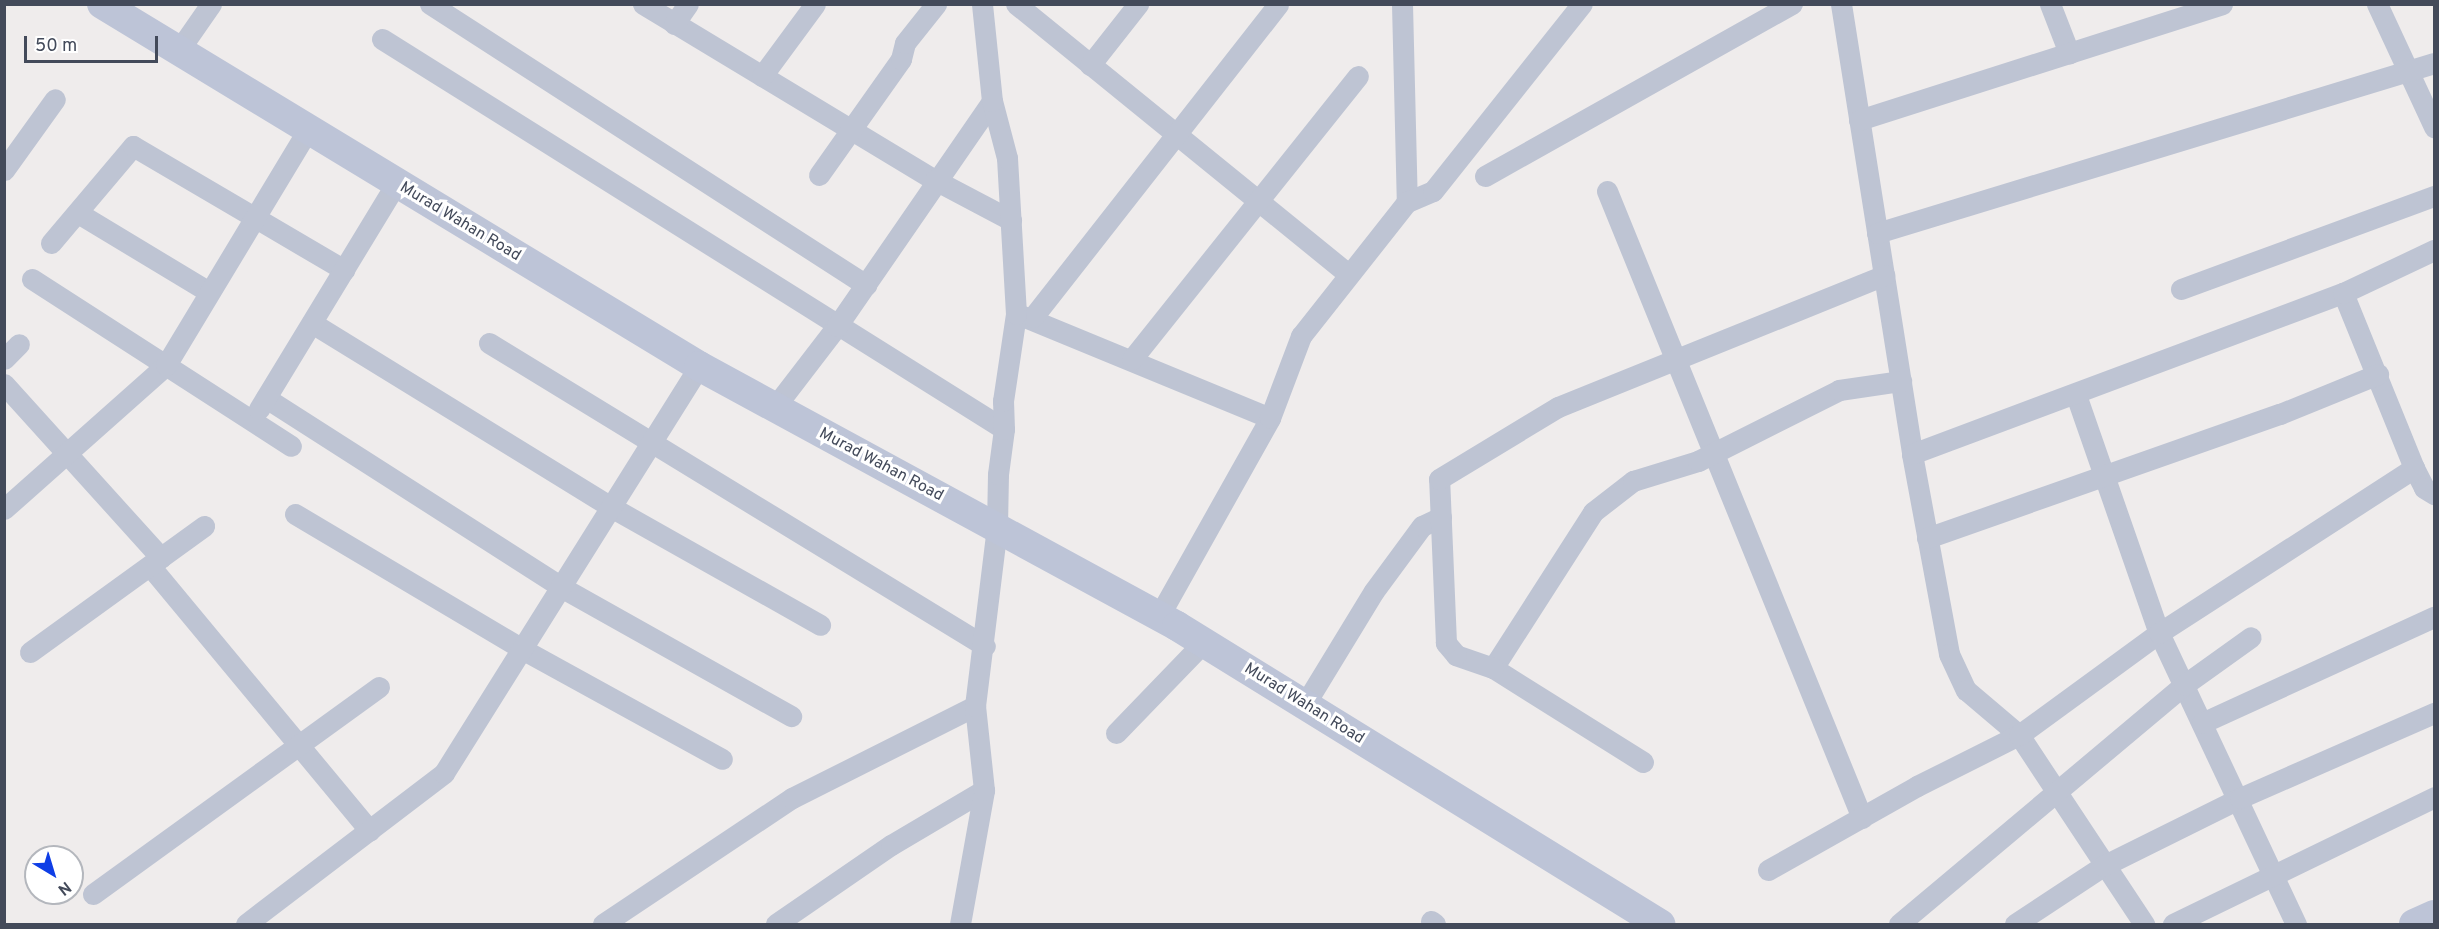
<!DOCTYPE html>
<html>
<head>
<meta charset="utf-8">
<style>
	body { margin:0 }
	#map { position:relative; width:2439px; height:929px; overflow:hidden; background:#efecec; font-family:Overpass,sans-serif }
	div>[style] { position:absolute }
	.street>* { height:21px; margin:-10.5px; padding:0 10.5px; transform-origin:10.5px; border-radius:10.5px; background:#bec4d3 }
	.secondary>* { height:30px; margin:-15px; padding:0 15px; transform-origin:15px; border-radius:15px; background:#bdc4d7 }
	span { translate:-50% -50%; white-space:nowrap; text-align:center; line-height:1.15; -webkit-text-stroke:6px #fff; paint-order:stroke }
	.street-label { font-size:16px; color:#434a5a }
	.frame { position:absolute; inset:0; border:6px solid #434a5a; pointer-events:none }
	.north { position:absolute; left:24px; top:845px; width:60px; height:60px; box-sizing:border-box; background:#fff; border:2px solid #b4b7bd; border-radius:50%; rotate:142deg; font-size:16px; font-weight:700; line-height:24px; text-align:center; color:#434a5a }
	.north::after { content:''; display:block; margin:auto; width:21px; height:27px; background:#0f3ee6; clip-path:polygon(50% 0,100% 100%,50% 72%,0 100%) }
	.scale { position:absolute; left:24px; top:36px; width:134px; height:27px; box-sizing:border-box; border:3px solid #434a5a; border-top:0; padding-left:8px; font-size:18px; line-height:21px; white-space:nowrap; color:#434a5a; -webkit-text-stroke:4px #fff; paint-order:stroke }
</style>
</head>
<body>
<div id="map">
	<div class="street">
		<div style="left:430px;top:4px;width:519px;rotate:32.8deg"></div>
		<div style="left:643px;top:4px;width:341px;rotate:31.1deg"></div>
		<div style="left:935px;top:180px;width:86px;rotate:27.8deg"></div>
		<div style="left:1016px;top:4px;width:429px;rotate:39.1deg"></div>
		<div style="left:1402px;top:4px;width:198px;rotate:88.6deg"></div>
		<div style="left:1841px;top:4px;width:456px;rotate:81deg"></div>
		<div style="left:1912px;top:454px;width:203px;rotate:79.5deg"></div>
		<div style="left:1949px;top:654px;width:40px;rotate:65deg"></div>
		<div style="left:1966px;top:690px;width:70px;rotate:40.3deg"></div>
		<div style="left:2019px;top:735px;width:227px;rotate:56.5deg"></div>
		<div style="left:2050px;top:4px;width:53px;rotate:68.8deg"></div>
		<div style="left:2377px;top:4px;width:136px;rotate:65.1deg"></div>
		<div style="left:674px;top:24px;width:24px;rotate:-55deg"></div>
		<div style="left:382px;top:39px;width:734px;rotate:32.09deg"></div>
		<div style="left:179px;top:50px;width:56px;rotate:-55.2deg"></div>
		<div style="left:1090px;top:65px;width:78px;rotate:-51.8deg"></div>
		<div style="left:762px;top:76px;width:89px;rotate:-53.6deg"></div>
		<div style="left:1859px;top:120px;width:381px;rotate:-17.7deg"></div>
		<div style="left:4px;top:170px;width:87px;rotate:-54.3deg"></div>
		<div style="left:819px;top:175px;width:142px;rotate:-54.7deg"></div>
		<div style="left:901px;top:59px;width:16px;rotate:-76deg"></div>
		<div style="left:905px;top:43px;width:50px;rotate:-51.5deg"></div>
		<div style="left:1485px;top:176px;width:352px;rotate:-29.3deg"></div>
		<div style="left:1607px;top:191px;width:677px;rotate:67.87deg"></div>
		<div style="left:78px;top:213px;width:153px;rotate:31.1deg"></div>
		<div style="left:1877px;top:233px;width:582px;rotate:-16.97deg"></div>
		<div style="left:51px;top:243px;width:127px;rotate:-49.8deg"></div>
		<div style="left:133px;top:146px;width:245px;rotate:30.4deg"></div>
		<div style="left:32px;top:279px;width:308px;rotate:32.8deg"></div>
		<div style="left:2181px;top:289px;width:270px;rotate:-20.2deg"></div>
		<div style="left:2343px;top:293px;width:189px;rotate:67.9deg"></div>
		<div style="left:2414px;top:468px;width:22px;rotate:63deg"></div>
		<div style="left:2424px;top:488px;width:12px;rotate:31deg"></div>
		<div style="left:1020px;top:315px;width:270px;rotate:22.4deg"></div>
		<div style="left:1033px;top:317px;width:397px;rotate:-51.9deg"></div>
		<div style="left:312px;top:323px;width:351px;rotate:31.6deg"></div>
		<div style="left:611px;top:507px;width:240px;rotate:29.4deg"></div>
		<div style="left:489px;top:343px;width:581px;rotate:31.42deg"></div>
		<div style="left:4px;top:359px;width:21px;rotate:-45deg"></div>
		<div style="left:1132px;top:359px;width:362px;rotate:-51.4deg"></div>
		<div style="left:4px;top:384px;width:234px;rotate:47.9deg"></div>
		<div style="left:2076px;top:395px;width:252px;rotate:70.8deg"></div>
		<div style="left:2159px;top:633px;width:322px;rotate:64.8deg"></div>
		<div style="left:266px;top:398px;width:350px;rotate:32.6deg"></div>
		<div style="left:561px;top:587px;width:264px;rotate:29.3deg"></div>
		<div style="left:774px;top:408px;width:103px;rotate:-52.5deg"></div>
		<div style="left:837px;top:326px;width:273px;rotate:-55.4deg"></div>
		<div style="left:259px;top:409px;width:263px;rotate:-58.7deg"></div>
		<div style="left:1912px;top:454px;width:460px;rotate:-20.5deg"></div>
		<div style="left:2343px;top:293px;width:101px;rotate:-25.3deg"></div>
		<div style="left:4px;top:509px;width:217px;rotate:-41.6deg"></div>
		<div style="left:166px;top:365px;width:275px;rotate:-58.9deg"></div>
		<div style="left:295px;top:514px;width:264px;rotate:30.7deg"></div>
		<div style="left:522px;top:649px;width:228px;rotate:28.8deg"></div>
		<div style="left:1927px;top:538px;width:374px;rotate:-19.4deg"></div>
		<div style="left:2280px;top:414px;width:106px;rotate:-22.2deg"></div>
		<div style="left:150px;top:566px;width:344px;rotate:50.3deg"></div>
		<div style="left:1159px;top:616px;width:227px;rotate:-60.7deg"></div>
		<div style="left:1270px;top:418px;width:88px;rotate:-69.3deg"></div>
		<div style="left:1301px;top:336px;width:171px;rotate:-51.7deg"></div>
		<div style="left:1407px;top:202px;width:28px;rotate:-23deg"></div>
		<div style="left:1433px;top:191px;width:239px;rotate:-51.5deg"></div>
		<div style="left:30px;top:652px;width:215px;rotate:-35.9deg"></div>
		<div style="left:1493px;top:668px;width:185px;rotate:-57.3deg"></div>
		<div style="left:1593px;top:512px;width:51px;rotate:-37.8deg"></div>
		<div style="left:1633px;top:481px;width:68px;rotate:-17.1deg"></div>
		<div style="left:1698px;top:461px;width:158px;rotate:-26.7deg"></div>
		<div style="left:1839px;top:390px;width:63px;rotate:-8.3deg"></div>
		<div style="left:1305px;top:704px;width:132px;rotate:-58.6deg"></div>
		<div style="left:1374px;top:591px;width:81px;rotate:-53.6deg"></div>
		<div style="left:1422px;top:526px;width:21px;rotate:-25deg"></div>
		<div style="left:2202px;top:723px;width:255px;rotate:-24.6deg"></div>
		<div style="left:1116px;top:733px;width:127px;rotate:-46deg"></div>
		<div style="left:1643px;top:762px;width:177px;rotate:-147.9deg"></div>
		<div style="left:1493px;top:668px;width:39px;rotate:-161deg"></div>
		<div style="left:1456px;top:655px;width:16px;rotate:-130deg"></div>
		<div style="left:1446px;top:643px;width:164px;rotate:-92.4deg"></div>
		<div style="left:1439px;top:479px;width:139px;rotate:-31.2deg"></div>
		<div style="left:1558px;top:407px;width:352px;rotate:-22deg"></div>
		<div style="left:1768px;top:870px;width:171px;rotate:-29.4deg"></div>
		<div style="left:1917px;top:786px;width:114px;rotate:-26.6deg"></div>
		<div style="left:2019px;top:735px;width:173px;rotate:-36.1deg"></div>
		<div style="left:2159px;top:633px;width:304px;rotate:-32.9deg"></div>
		<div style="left:93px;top:894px;width:353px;rotate:-35.9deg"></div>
		<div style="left:1431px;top:921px;width:5px;rotate:37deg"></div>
		<div style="left:246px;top:924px;width:249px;rotate:-37.3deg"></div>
		<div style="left:444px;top:773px;width:480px;rotate:-57.9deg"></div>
		<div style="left:603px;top:924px;width:227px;rotate:-33.7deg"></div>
		<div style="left:792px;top:798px;width:205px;rotate:-26.7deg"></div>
		<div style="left:776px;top:924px;width:140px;rotate:-34.5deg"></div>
		<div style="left:891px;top:845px;width:108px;rotate:-30.6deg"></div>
		<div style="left:960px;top:924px;width:136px;rotate:-79.8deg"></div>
		<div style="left:984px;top:790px;width:84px;rotate:-96.1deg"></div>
		<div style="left:975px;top:706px;width:181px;rotate:-83deg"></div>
		<div style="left:997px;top:526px;width:52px;rotate:-88.9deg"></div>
		<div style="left:998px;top:474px;width:45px;rotate:-82.4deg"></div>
		<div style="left:1004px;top:429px;width:28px;rotate:-92deg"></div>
		<div style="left:1003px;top:401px;width:88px;rotate:-81.5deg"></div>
		<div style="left:1016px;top:314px;width:156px;rotate:-93.3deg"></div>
		<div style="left:1007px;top:158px;width:59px;rotate:-104.7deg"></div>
		<div style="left:992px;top:101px;width:98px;rotate:-95.9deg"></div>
		<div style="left:1899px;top:924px;width:372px;rotate:-40deg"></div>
		<div style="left:2184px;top:685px;width:82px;rotate:-35.6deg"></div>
		<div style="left:2015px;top:924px;width:105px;rotate:-33.4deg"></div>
		<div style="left:2103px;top:866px;width:153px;rotate:-26.4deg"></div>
		<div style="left:2240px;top:798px;width:212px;rotate:-23.7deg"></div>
		<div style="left:2173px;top:924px;width:290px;rotate:-25.9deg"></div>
	</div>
	<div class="secondary">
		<div style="left:102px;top:4px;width:698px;rotate:31.23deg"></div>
		<div style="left:699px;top:366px;width:544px;rotate:28.54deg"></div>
		<div style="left:1177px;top:626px;width:568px;rotate:31.67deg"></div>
		<div style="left:2414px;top:924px;width:22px;rotate:-24deg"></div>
	</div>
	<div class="street-label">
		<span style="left:460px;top:222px;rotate:31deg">Murad Wahan Road</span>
		<span style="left:881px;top:465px;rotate:28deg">Murad Wahan Road</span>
		<span style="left:1304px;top:704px;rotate:32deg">Murad Wahan Road</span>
	</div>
	<div class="frame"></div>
	<div class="north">N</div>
	<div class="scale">50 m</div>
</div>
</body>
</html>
